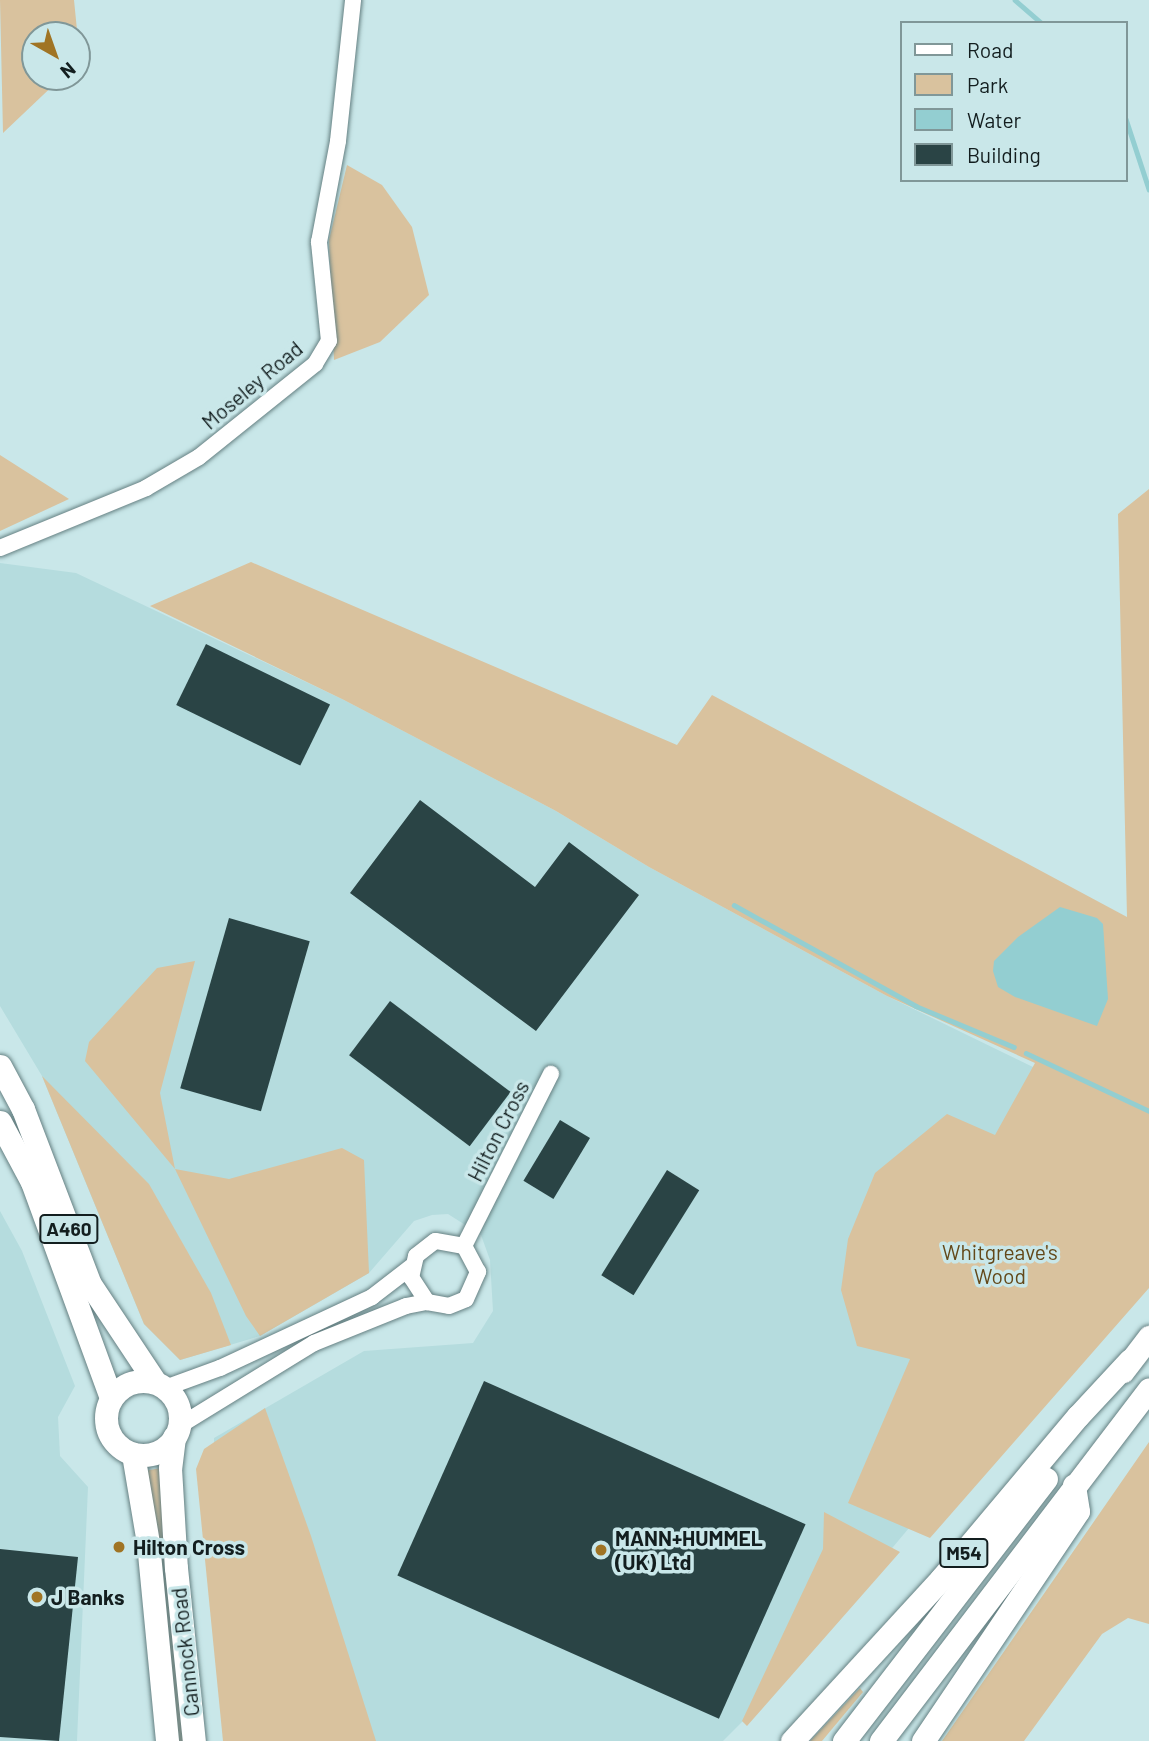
<!DOCTYPE html>
<html>
<head>
<meta charset="utf-8">
<style>
	body { margin:0 }
	#map { position:relative; width:1149px; height:1741px; overflow:hidden; background:#c9e7e9; font-family:Barlow,sans-serif }
	div>[style] { position:absolute }
	.built>* { inset:0; background:#b5dcde }
	.green>* { inset:0; background:#d9c29e }
	.water>* { inset:0; background:#93ced1 }
	.stream>* { height:4.5px; margin:-2.25px; padding:0 2.25px; transform-origin:2.25px; border-radius:2.25px; background:#93ced1 }
	.building>* { inset:0; background:#2a4445; transform-origin:0 0 }
	.roads { filter:drop-shadow(0 0 2px #658082) drop-shadow(0 0 2px #658082) }
	.minor>* { height:16px; margin:-8px; padding:0 8px; transform-origin:8px; border-radius:8px; background:#fff }
	.highway>* { height:23px; margin:-11.5px; padding:0 11.5px; transform-origin:11.5px; border-radius:11.5px; background:#fff }
	.highway>.ring { margin:-11.5px; padding:0; box-sizing:content-box; background:none; border:23px solid #fff; border-radius:50% }
	.dots>* { width:19px; height:19px; translate:-50% -50%; box-sizing:border-box; border:4px solid #c9e7e9; border-radius:50% }
	span { translate:-50% -50%; white-space:nowrap; text-align:center; line-height:1.15; -webkit-text-stroke:7px #c9e7e9; paint-order:stroke }
	.shield-label span { padding:2px 5px; background:#c9e7e9; border:2px solid; border-radius:5px; -webkit-text-stroke-width:0 }
	.shield-label { font-size:19px; color:#131e1f; font-weight:700 }
	.street-label { font-size:21px; color:#131e1f }
	.park-label { font-size:21px; color:#634819 }
	.poi-label { font-size:21px; color:#131e1f; font-weight:700 }
	.left { translate:0 -50%; text-align:left }
	.legend { position:absolute; left:900px; top:21px; width:228px; height:161px; box-sizing:border-box; background:#c9e7e9; border:2px solid #809798; margin:0; padding:9px 12px; list-style:none; font-size:21px; color:#131e1f }
	.legend li { display:flex; align-items:center; gap:14px; height:35px }
	.legend b { width:35px; border:2px solid #809798 }
	.north { position:absolute; left:21px; top:21px; width:70px; height:70px; box-sizing:border-box; background:#c9e7e9; border:2px solid #809798; border-radius:50%; rotate:140deg; font-size:19px; font-weight:700; line-height:28px; text-align:center; color:#131e1f }
	.north::after { content:''; display:block; margin:auto; width:24px; height:32px; background:#a07424; clip-path:polygon(50% 0,100% 100%,50% 72%,0 100%) }
</style>
</head>
<body>
<div id="map">
	<div class="built">
		<div style="clip-path:polygon(0 563px,76px 573px,344px 700px,556px 811px,649px 867px,887px 996px,1117px 1108px,909px 1528px,766px 1698px,723px 1741px,235px 1741px,214px 1550px,214px 1438px,364px 1351px,473px 1343px,493px 1311px,490px 1260px,481px 1235px,448px 1214px,432px 1215px,414px 1221px,369px 1273px,260px 1336px,180px 1360px,144px 1324px,42px 1076px,0 1006px)"></div>
		<div style="clip-path:polygon(0 1211px,22px 1251px,75px 1386px,58px 1417px,60px 1456px,88px 1487px,77px 1741px,0 1741px)"></div>
	</div>
	<div class="green">
		<div style="clip-path:polygon(0 0,74px 0,80px 60px,77px 63px,77px 35px,35px 35px,35px 77px,62px 77px,3px 133px)"></div>
		<div style="clip-path:polygon(347px 165px,382px 185px,412px 227px,429px 295px,380px 342px,334px 360px,329px 240px)"></div>
		<div style="clip-path:polygon(0 455px,69px 499px,0 531px)"></div>
		<div style="clip-path:polygon(1149px 489px,1149px 1288px,930px 1538px,848px 1503px,910px 1359px,857px 1346px,841px 1290px,848px 1239px,875px 1173px,947px 1114px,995px 1135px,1035px 1063px,887px 996px,649px 867px,556px 811px,344px 700px,150px 606px,251px 562px,677px 745px,712px 695px,1127px 917px,1118px 514px)"></div>
		<div style="clip-path:polygon(195px 961px,160px 1093px,175px 1169px,229px 1179px,342px 1148px,364px 1160px,369px 1273px,260px 1336px,246px 1316px,175px 1169px,85px 1061px,89px 1042px,157px 968px)"></div>
		<div style="clip-path:polygon(42px 1076px,149px 1184px,211px 1293px,231px 1345px,180px 1360px,144px 1324px)"></div>
		<div style="clip-path:polygon(265px 1408px,311px 1536px,376px 1741px,223px 1741px,196px 1469px,204px 1449px)"></div>
		<div style="clip-path:polygon(1149px 1442px,1149px 1624px,1128px 1618px,1102px 1634px,1024px 1741px,942px 1741px)"></div>
		<div style="clip-path:polygon(161px 1468px,187px 1741px,179px 1741px,153px 1503px,144px 1471px)"></div>
		<div style="clip-path:polygon(824px 1512px,900px 1552px,747px 1726px,742px 1721px,823px 1549px)"></div>
		<div style="clip-path:polygon(860px 1688px,863px 1692px,822px 1741px,810px 1741px)"></div>
	</div>
	<div class="water">
		<div style="clip-path:polygon(1060px 907px,1097px 918px,1103px 924px,1108px 999px,1097px 1026px,1015px 997px,998px 987px,993px 971px,994px 961px,1018px 937px)"></div>
	</div>
	<div class="stream">
		<div style="left:1015px;top:0;width:35px;rotate:41deg"></div>
		<div style="left:1126px;top:119px;width:74px;rotate:71.8deg"></div>
		<div style="left:734px;top:905px;width:208px;rotate:29deg"></div>
		<div style="left:916px;top:1006px;width:106px;rotate:22.7deg"></div>
		<div style="left:1026px;top:1053px;width:136px;rotate:25.2deg"></div>
	</div>
	<div class="building">
		<div style="left:206px;top:644px;width:138px;height:68px;rotate:26deg"></div>
		<div style="clip-path:polygon(420px 800px,535px 887px,569px 842px,639px 895px,536px 1031px,350px 893px)"></div>
		<div style="left:229px;top:918px;width:84px;height:177px;rotate:16deg"></div>
		<div style="left:390px;top:1001px;width:151px;height:68px;rotate:37deg"></div>
		<div style="left:560px;top:1120px;width:35px;height:71px;rotate:31deg"></div>
		<div style="left:667px;top:1170px;width:38px;height:124px;rotate:32deg"></div>
		<div style="left:484px;top:1381px;width:352px;height:213px;rotate:24deg"></div>
		<div style="clip-path:polygon(0 1549px,78px 1557px,59px 1741px,0 1737px)"></div>
	</div>
	<div class="roads">
		<div class="minor">
			<div style="left:0;top:548px;width:158px;rotate:-22.3deg"></div>
			<div style="left:146px;top:488px;width:61px;rotate:-30.3deg"></div>
			<div style="left:199px;top:457px;width:149px;rotate:-38.7deg"></div>
			<div style="left:315px;top:364px;width:27px;rotate:-59deg"></div>
			<div style="left:329px;top:341px;width:100px;rotate:-95.8deg"></div>
			<div style="left:319px;top:242px;width:103px;rotate:-79.3deg"></div>
			<div style="left:338px;top:141px;width:142px;rotate:-83.9deg"></div>
			<div style="left:464px;top:1246px;width:193px;rotate:-63.2deg"></div>
			<div style="left:165px;top:1388px;width:59px;rotate:-20deg"></div>
			<div style="left:220px;top:1368px;width:168px;rotate:-25deg"></div>
			<div style="left:372px;top:1297px;width:49px;rotate:-37.6deg"></div>
			<div style="left:179px;top:1426px;width:158px;rotate:-31.6deg"></div>
			<div style="left:314px;top:1343px;width:99px;rotate:-21.9deg"></div>
			<div style="left:406px;top:1306px;width:21px;rotate:-11deg"></div>
			<div style="left:427px;top:1302px;width:22px;rotate:10deg"></div>
			<div style="left:449px;top:1306px;width:18px;rotate:-22deg"></div>
			<div style="left:466px;top:1299px;width:30px;rotate:-66deg"></div>
			<div style="left:478px;top:1272px;width:30px;rotate:-118deg"></div>
			<div style="left:464px;top:1246px;width:29px;rotate:-170deg"></div>
			<div style="left:435px;top:1241px;width:24px;rotate:142deg"></div>
			<div style="left:416px;top:1256px;width:22px;rotate:103deg"></div>
			<div style="left:411px;top:1277px;width:30px;rotate:57deg"></div>
		</div>
		<div class="highway">
			<div style="left:0;top:1066px;width:49px;rotate:61.9deg"></div>
			<div style="left:23px;top:1109px;width:187px;rotate:69.1deg"></div>
			<div style="left:90px;top:1284px;width:118px;rotate:56.4deg"></div>
			<div style="left:0;top:1122px;width:68px;rotate:61.9deg"></div>
			<div style="left:32px;top:1182px;width:230px;rotate:69.9deg"></div>
			<div style="left:1123px;top:1371px;width:43px;rotate:-52.6deg"></div>
			<div class="ring" style="left:106px;top:1381px;width:51px;height:51px"></div>
			<div style="left:174px;top:1437px;width:31px;rotate:97deg"></div>
			<div style="left:170px;top:1468px;width:100px;rotate:86.6deg"></div>
			<div style="left:176px;top:1568px;width:174px;rotate:84.1deg"></div>
			<div style="left:133px;top:1454px;width:90px;rotate:80.4deg"></div>
			<div style="left:148px;top:1543px;width:199px;rotate:84.5deg"></div>
			<div style="left:792px;top:1741px;width:220px;rotate:-47.4deg"></div>
			<div style="left:941px;top:1579px;width:213px;rotate:-50deg"></div>
			<div style="left:1078px;top:1416px;width:76px;rotate:-47.1deg"></div>
			<div style="left:844px;top:1741px;width:331px;rotate:-52.4deg"></div>
			<div style="left:881px;top:1741px;width:442px;rotate:-52.7deg"></div>
			<div style="left:923px;top:1741px;width:277px;rotate:-56deg"></div>
			<div style="left:1078px;top:1511px;width:26px;rotate:-99deg"></div>
		</div>
	</div>
	<div class="dots">
		<div style="left:119px;top:1547px;background:#a07424"></div>
		<div style="left:601px;top:1550px;background:#a07424"></div>
		<div style="left:37px;top:1597px;background:#a07424"></div>
	</div>
	<div class="shield-label">
		<span style="left:69px;top:1229px">A460</span>
		<span style="left:964px;top:1553px">M54</span>
	</div>
	<div class="street-label">
		<span style="left:252px;top:385px;rotate:-40deg">Moseley Road</span>
		<span style="left:498px;top:1131px;rotate:-63deg">Hilton Cross</span>
		<span style="left:185px;top:1652px;rotate:-96deg">Cannock Road</span>
	</div>
	<div class="park-label">
		<span style="left:1000px;top:1264px">Whitgreave's<br>Wood</span>
	</div>
	<div class="poi-label">
		<span class="left" style="left:615px;top:1550px">MANN+HUMMEL<br>(UK) Ltd</span>
		<span class="left" style="left:133px;top:1547px">Hilton Cross</span>
		<span class="left" style="left:51px;top:1597px">J Banks</span>
	</div>
	<ul class="legend">
	<li><b style="height:9px;background:#fff"></b>Road</li>
	<li><b style="height:19px;background:#d9c29e"></b>Park</li>
	<li><b style="height:19px;background:#93ced1"></b>Water</li>
	<li><b style="height:19px;background:#2a4445"></b>Building</li>
	</ul>
	<div class="north">N</div>
</div>
</body>
</html>
